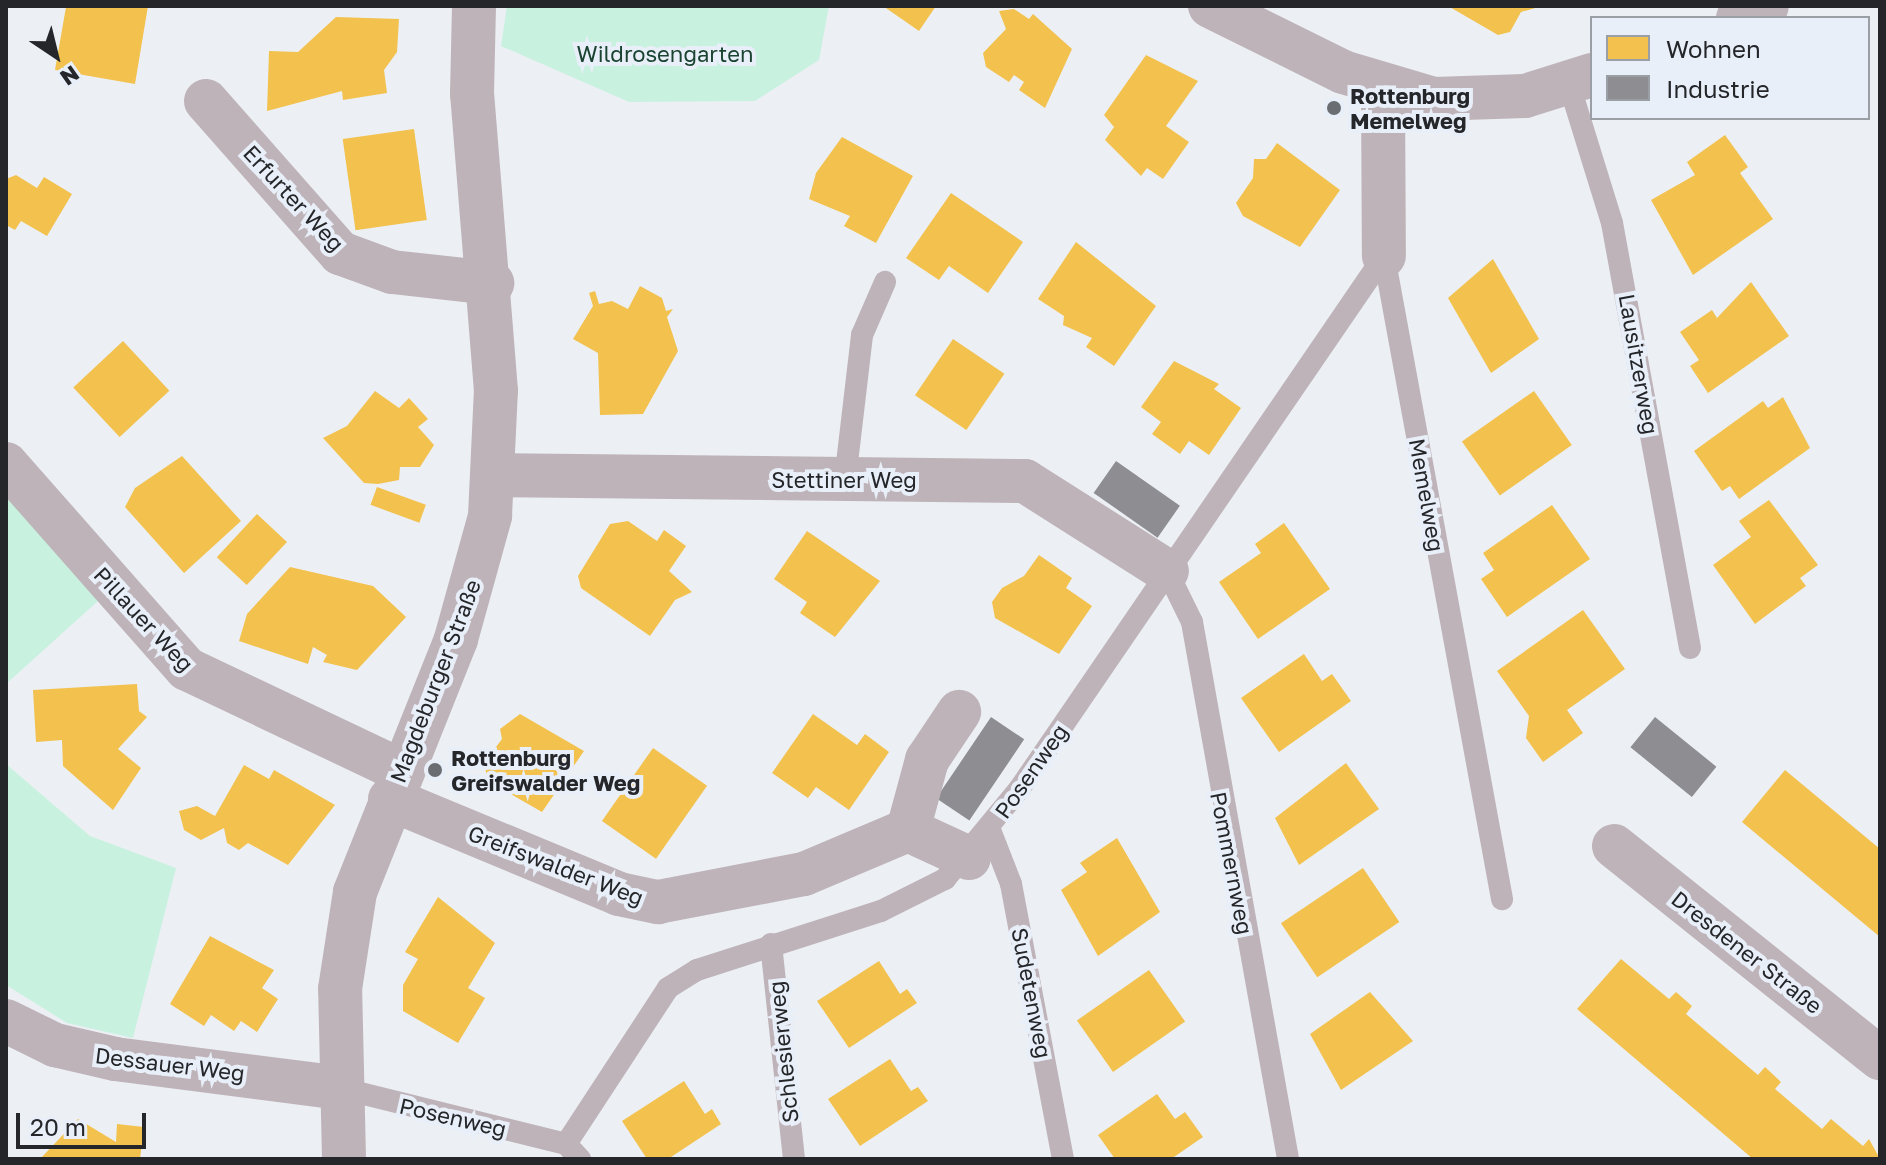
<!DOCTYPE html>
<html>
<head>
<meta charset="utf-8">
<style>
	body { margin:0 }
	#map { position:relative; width:1886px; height:1165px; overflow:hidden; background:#ecf0f4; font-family:"Golos Text",sans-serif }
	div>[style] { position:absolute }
	.green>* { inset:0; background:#c9f1df }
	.homes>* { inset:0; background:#f2c14e; transform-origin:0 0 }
	.industry>* { inset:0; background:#8d8d92; transform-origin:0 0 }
	.service>* { height:22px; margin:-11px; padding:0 11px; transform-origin:11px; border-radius:11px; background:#beb3b8 }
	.minor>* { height:44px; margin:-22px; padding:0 22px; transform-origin:22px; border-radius:22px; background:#beb3b8 }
	.dots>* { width:22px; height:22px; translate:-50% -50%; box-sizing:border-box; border:4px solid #e9eff8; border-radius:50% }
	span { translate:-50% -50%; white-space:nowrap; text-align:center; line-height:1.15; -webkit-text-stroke:8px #e9eff8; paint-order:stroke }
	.park-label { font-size:22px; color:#1a4431 }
	.poi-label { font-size:22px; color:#24262a; font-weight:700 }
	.left { translate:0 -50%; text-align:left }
	.street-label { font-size:22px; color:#24262a }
	.frame { position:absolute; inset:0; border:8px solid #24262a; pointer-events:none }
	.legend { position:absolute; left:1590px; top:16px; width:280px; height:104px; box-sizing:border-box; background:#e9eff8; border:2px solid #9a9fa6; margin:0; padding:10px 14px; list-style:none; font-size:24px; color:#24262a }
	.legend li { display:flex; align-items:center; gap:16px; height:40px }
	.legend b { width:40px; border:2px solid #9a9fa6 }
	.north { position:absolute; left:16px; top:16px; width:80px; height:80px; -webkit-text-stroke:6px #e9eff8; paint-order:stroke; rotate:145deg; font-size:22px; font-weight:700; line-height:32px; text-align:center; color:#24262a }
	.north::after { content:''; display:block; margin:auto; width:28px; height:36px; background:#24262a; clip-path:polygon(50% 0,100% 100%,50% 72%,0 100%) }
	.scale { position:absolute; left:16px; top:1113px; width:130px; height:36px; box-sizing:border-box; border:4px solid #24262a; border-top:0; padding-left:10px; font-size:24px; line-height:28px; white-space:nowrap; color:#24262a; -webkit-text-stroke:6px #e9eff8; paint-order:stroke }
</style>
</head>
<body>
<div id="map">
	<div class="green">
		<div style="clip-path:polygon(507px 6px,829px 6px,819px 60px,755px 101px,629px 102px,501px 46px)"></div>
		<div style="clip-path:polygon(6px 496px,98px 601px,6px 684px)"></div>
		<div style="clip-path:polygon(6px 764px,90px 836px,176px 868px,133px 1038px,67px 1023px,6px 985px)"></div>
	</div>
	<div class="homes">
		<div style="clip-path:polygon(148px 6px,135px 84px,55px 70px,66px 7px)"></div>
		<div style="clip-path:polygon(883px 6px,936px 6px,919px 31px)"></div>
		<div style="clip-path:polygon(1448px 6px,1539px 6px,1539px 7px,1521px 12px,1510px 32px,1498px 35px)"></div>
		<div style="clip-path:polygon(1014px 9px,1029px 19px,1033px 14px,1072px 49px,1045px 108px,1019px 90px,1024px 82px,1014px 75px,1009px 82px,986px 67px,983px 53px,1006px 29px,999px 11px)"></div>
		<div style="clip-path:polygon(336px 17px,399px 19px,397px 52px,384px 70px,387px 93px,343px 100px,342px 91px,267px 111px,269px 51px,298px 52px)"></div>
		<div style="clip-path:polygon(1146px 55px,1198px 81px,1166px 126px,1189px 142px,1163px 179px,1147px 168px,1141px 176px,1105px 140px,1114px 127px,1104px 115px)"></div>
		<div style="left:414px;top:129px;width:92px;height:72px;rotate:82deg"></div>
		<div style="clip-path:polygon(1725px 135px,1748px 167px,1740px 173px,1773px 219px,1693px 275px,1651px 200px,1695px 175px,1687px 162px)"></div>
		<div style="clip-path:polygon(842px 137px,913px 176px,876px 243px,844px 226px,850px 216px,809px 199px,816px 173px)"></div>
		<div style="clip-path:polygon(1277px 143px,1340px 190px,1300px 247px,1243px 216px,1236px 203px,1253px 178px,1254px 159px,1266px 159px)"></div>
		<div style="clip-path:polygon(16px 175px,37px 188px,44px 177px,72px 194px,47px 236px,21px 221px,15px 230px,6px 225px,6px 179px)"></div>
		<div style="clip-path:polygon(951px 193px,1023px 242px,988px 293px,949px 266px,939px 280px,906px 258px)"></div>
		<div style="clip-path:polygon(1076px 242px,1156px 306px,1114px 366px,1086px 347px,1092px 338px,1063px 325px,1064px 316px,1038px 299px)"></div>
		<div style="clip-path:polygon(1493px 259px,1539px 339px,1491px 373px,1448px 298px)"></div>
		<div style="clip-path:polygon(1751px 282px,1789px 336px,1708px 393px,1690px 366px,1699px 360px,1680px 332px,1712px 310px,1717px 318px)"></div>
		<div style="clip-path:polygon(640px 286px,662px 298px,666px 311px,673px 309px,667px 317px,678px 351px,643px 414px,600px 415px,598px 353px,573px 339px,593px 306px,589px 293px,595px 291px,599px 304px,612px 301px,628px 309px)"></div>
		<div style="left:953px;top:339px;width:62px;height:68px;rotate:34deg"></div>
		<div style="left:123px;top:341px;width:68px;height:68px;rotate:47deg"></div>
		<div style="clip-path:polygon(1174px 361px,1219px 384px,1214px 389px,1241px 408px,1209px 455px,1189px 441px,1180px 454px,1152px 434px,1161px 422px,1141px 407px)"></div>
		<div style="clip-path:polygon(375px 391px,399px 408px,409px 398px,428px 419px,418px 427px,434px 445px,420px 467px,400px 467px,399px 480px,378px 484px,364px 483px,323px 438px,347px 426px)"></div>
		<div style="left:1534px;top:391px;width:66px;height:88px;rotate:55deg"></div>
		<div style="clip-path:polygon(1783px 397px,1810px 448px,1739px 499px,1730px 486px,1722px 491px,1694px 451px,1763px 401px,1768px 408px)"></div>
		<div style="clip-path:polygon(182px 456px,241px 521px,184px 573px,125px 507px,135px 488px)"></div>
		<div style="left:377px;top:487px;width:52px;height:19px;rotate:20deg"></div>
		<div style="clip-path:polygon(1769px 500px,1818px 565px,1800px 578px,1806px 586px,1755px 624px,1713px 565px,1751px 537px,1739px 521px)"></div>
		<div style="clip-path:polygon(1552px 505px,1590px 559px,1507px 617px,1481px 579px,1494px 570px,1483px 553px)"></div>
		<div style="left:257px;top:514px;width:41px;height:59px;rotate:43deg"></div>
		<div style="clip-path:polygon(628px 521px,657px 541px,664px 530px,686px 546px,669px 571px,692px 592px,675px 600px,650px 636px,581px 588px,578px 576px,610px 524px)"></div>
		<div style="clip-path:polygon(1284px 523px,1330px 589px,1258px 639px,1219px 582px,1261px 553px,1255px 544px)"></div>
		<div style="clip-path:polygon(807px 531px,880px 581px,835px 637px,800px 613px,807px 602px,774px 579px)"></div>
		<div style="clip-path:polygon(1039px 555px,1072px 578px,1066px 588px,1092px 606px,1059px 654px,995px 618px,992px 602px,1002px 588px,1024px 576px)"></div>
		<div style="clip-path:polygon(290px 567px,373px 586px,406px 617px,357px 670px,323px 662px,327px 655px,313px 647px,308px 664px,239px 641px,247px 614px)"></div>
		<div style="clip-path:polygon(1583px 610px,1625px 669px,1567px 710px,1583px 733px,1543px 762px,1526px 738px,1529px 716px,1497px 671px)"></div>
		<div style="clip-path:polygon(1304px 654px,1322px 681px,1332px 674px,1351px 701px,1279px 752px,1241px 698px)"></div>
		<div style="clip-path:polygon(137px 684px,139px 711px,147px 717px,118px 749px,141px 768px,113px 810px,63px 766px,62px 740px,36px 742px,33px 690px)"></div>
		<div style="clip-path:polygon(520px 714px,584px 751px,542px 812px,488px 781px,484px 763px,502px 739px,500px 729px)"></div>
		<div style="clip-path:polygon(813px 714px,857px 745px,865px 734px,889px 752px,849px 810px,816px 787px,808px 798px,772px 773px)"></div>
		<div style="left:653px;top:748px;width:66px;height:89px;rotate:35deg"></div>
		<div style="clip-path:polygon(1346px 763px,1379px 809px,1299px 865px,1275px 818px)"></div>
		<div style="clip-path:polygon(244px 765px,269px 779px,274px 770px,335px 805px,288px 865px,248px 843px,239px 850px,227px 843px,224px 828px,201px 840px,184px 830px,179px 811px,197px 806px,215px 816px)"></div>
		<div style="clip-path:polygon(1785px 770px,1880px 849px,1880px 937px,1742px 822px)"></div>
		<div style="clip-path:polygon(1117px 838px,1160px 912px,1098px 956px,1061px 890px,1087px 872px,1080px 863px)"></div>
		<div style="left:1363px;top:868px;width:65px;height:99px;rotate:56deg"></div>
		<div style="clip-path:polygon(438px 897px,495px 943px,468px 988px,485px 998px,458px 1043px,403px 1011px,403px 985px,418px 959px,405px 952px)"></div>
		<div style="clip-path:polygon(210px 936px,274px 970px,262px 988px,278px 999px,257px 1032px,241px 1021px,234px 1031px,211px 1015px,204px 1026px,170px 1004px)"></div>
		<div style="clip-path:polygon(1621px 959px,1669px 999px,1676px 992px,1692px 1006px,1686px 1014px,1758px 1075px,1765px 1067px,1781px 1082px,1775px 1089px,1822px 1129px,1831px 1119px,1863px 1146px,1869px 1139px,1880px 1159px,1753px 1159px,1577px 1009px)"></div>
		<div style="clip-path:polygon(879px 961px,900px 994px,907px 989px,917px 1003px,849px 1048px,817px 1001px)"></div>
		<div style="left:1149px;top:970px;width:63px;height:88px;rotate:55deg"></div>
		<div style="clip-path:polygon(1370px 992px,1413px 1041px,1341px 1090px,1310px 1034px)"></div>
		<div style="clip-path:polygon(890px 1059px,911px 1091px,918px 1087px,928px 1101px,860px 1146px,828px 1099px)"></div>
		<div style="clip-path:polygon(684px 1081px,705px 1114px,712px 1109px,721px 1124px,668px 1159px,647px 1159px,622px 1121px)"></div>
		<div style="clip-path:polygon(1157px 1094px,1175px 1119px,1185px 1112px,1203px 1137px,1171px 1159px,1115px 1159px,1098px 1135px)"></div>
		<div style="clip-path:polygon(78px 1119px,116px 1142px,117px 1124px,144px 1127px,140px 1159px,40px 1159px)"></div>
	</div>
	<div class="industry">
		<div style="left:1116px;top:461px;width:78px;height:39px;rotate:35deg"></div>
		<div style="left:991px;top:717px;width:40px;height:98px;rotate:34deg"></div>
		<div style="left:1655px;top:717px;width:79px;height:39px;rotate:39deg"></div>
	</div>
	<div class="service">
		<div style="left:1569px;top:84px;width:145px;rotate:72.8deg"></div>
		<div style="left:1612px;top:223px;width:432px;rotate:79.6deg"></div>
		<div style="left:1384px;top:256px;width:654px;rotate:79.6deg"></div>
		<div style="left:845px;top:480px;width:146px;rotate:-83.3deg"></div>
		<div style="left:862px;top:335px;width:58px;rotate:-66.5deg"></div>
		<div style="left:1167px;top:571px;width:57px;rotate:63.9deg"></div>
		<div style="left:1192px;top:622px;width:546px;rotate:79.86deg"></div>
		<div style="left:990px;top:830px;width:58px;rotate:68.7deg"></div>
		<div style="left:1011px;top:884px;width:280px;rotate:79.3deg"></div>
		<div style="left:771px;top:944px;width:216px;rotate:83.9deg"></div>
		<div style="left:340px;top:1088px;width:233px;rotate:13.9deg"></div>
		<div style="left:566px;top:1144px;width:186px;rotate:-56.8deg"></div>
		<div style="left:668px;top:988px;width:34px;rotate:-32deg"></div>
		<div style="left:697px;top:970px;width:193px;rotate:-17.8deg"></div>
		<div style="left:881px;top:911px;width:72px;rotate:-26.6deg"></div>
		<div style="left:945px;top:879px;width:118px;rotate:-50.5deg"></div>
		<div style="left:1020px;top:788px;width:645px;rotate:-55.62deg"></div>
		<div style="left:566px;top:1144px;width:21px;rotate:47deg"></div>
	</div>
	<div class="minor">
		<div style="left:1210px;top:6px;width:148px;rotate:26.4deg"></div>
		<div style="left:1343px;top:72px;width:95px;rotate:16.5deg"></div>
		<div style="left:1434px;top:99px;width:91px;rotate:-1.9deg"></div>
		<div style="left:1525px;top:96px;width:70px;rotate:-17.4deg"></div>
		<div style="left:1738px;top:18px;width:31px;rotate:-22deg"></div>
		<div style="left:1383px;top:88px;width:168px;rotate:89.7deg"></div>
		<div style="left:206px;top:101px;width:203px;rotate:48.6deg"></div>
		<div style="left:340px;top:253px;width:55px;rotate:20.1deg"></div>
		<div style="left:392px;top:272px;width:101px;rotate:6.3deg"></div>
		<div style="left:6px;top:464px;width:273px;rotate:48.6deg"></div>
		<div style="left:187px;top:669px;width:238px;rotate:25.4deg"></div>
		<div style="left:495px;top:475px;width:530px;rotate:0.65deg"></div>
		<div style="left:1025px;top:481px;width:168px;rotate:32.4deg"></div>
		<div style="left:390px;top:799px;width:248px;rotate:22.5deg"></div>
		<div style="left:619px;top:894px;width:40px;rotate:12deg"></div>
		<div style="left:658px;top:902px;width:149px;rotate:-10.9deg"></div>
		<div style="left:804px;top:874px;width:113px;rotate:-22.9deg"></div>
		<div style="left:908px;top:830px;width:67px;rotate:24.7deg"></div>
		<div style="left:908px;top:830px;width:73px;rotate:-74.8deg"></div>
		<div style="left:927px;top:760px;width:58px;rotate:-56.3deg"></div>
		<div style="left:1614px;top:846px;width:340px;rotate:38.6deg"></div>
		<div style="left:6px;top:1021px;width:55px;rotate:26.1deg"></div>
		<div style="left:55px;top:1045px;width:62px;rotate:13.1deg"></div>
		<div style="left:115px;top:1059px;width:227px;rotate:7.3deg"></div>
		<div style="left:344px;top:1159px;width:170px;rotate:-91.3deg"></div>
		<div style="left:340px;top:989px;width:98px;rotate:-81.2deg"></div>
		<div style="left:355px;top:892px;width:272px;rotate:-68.2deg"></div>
		<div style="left:456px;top:639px;width:128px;rotate:-74.5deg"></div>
		<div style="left:490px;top:516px;width:125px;rotate:-87.3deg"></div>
		<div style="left:496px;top:391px;width:298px;rotate:-94.6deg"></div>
		<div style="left:472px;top:94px;width:88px;rotate:-88.7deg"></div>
	</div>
	<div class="dots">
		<div style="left:1334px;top:108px;background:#6a6d71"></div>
		<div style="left:435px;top:770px;background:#6a6d71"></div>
	</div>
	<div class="park-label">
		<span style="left:665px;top:54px">Wildrosengarten</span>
	</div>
	<div class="poi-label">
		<span class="left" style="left:1350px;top:108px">Rottenburg<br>Memelweg</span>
		<span class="left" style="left:451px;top:770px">Rottenburg<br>Greifswalder Weg</span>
	</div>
	<div class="street-label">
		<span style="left:294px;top:198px;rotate:47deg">Erfurter Weg</span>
		<span style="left:1639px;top:364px;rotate:80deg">Lausitzerweg</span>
		<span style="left:844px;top:480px">Stettiner Weg</span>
		<span style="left:1427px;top:495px;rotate:80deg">Memelweg</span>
		<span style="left:144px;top:619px;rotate:47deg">Pillauer Weg</span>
		<span style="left:435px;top:681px;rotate:-69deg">Magdeburger Straße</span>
		<span style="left:1031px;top:771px;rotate:-55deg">Posenweg</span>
		<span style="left:1232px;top:863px;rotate:79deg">Pommernweg</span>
		<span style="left:556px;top:865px;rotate:21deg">Greifswalder Weg</span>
		<span style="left:1747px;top:952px;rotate:38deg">Dresdener Straße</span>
		<span style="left:1032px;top:993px;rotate:79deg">Sudetenweg</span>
		<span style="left:783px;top:1052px;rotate:-96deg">Schlesierweg</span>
		<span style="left:170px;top:1064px;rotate:7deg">Dessauer Weg</span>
		<span style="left:453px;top:1117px;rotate:13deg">Posenweg</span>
	</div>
	<div class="frame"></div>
	<ul class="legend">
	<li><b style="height:22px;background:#f2c14e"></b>Wohnen</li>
	<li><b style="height:22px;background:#8d8d92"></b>Industrie</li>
	</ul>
	<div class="north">N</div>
	<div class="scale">20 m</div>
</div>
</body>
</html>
